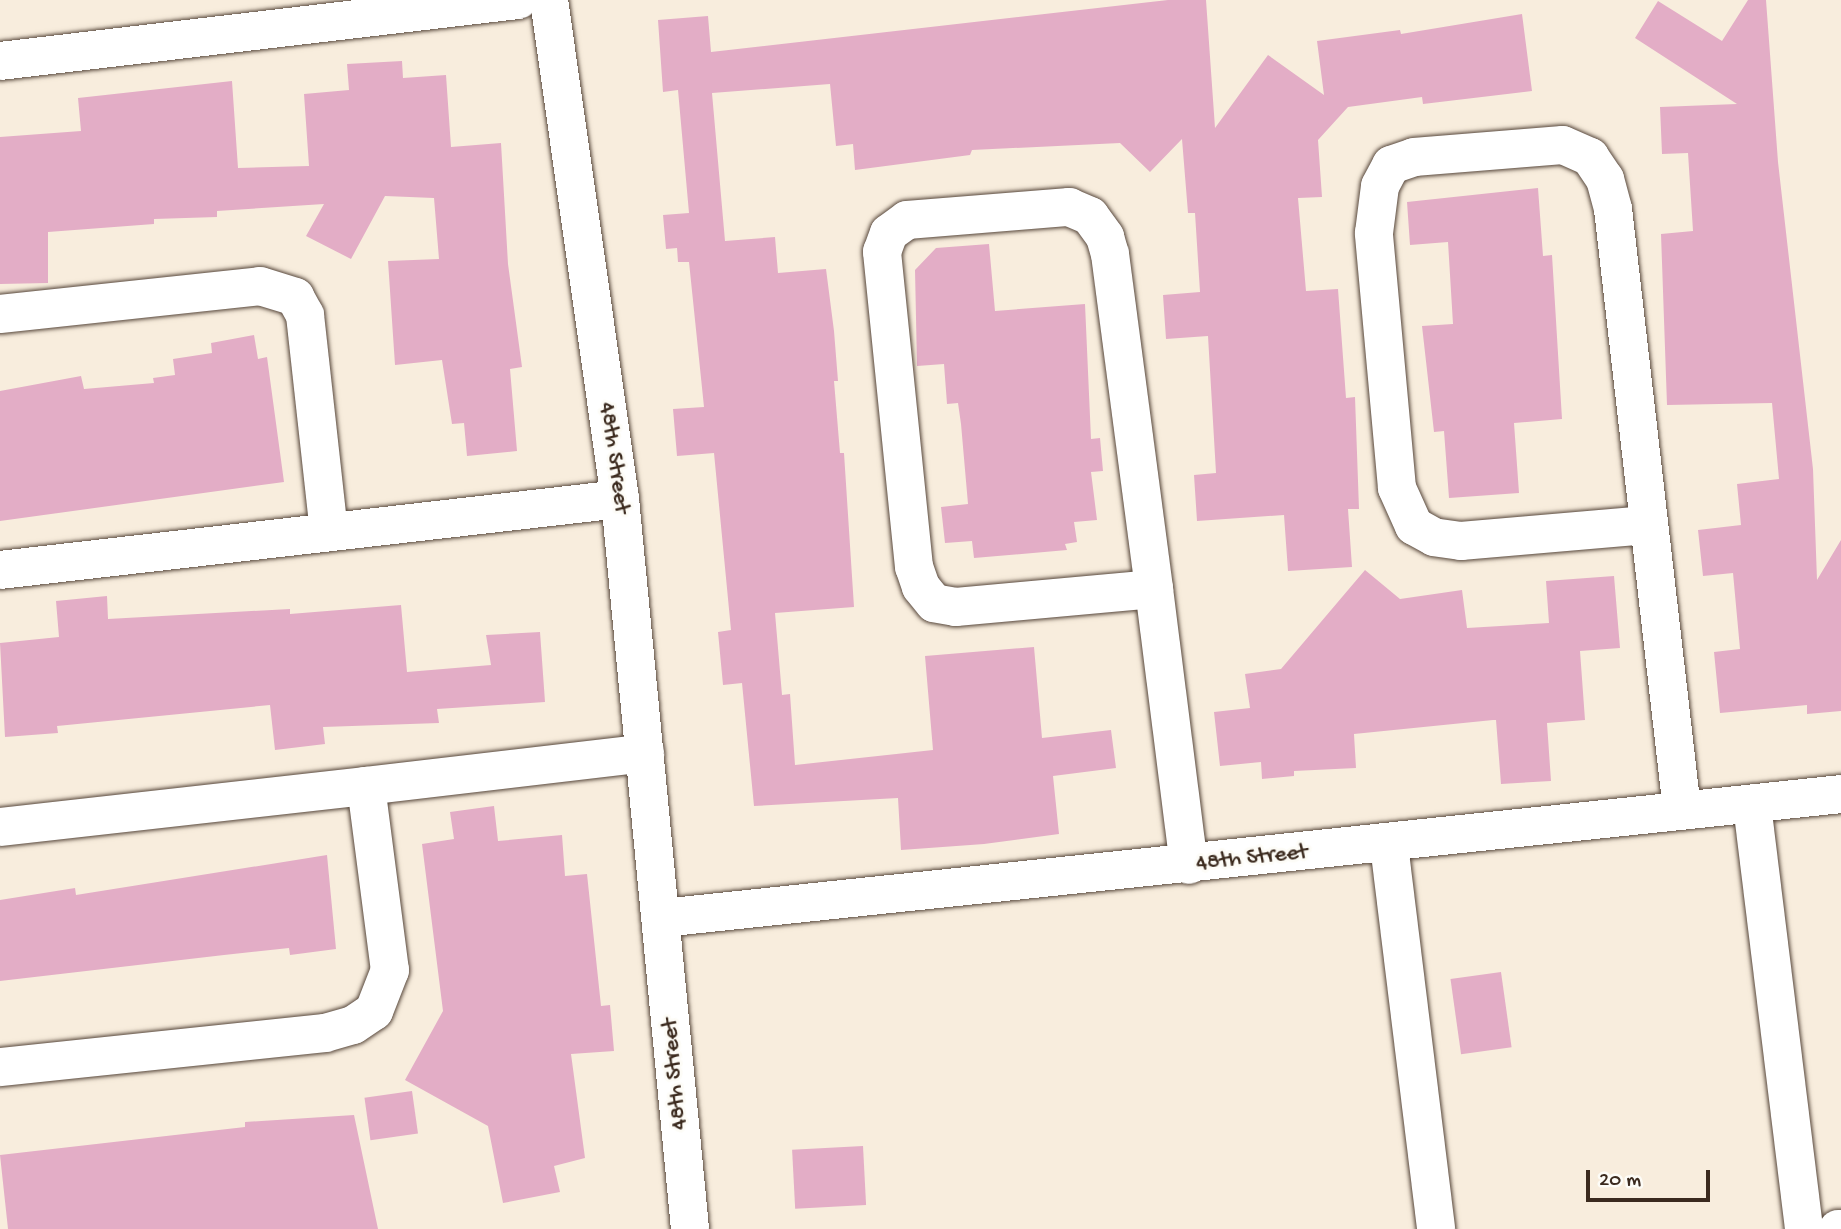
<!DOCTYPE html>
<html>
<head>
<meta charset="utf-8">
<style>
	body { margin:0 }
	#map { position:relative; width:1841px; height:1229px; overflow:hidden; background:#f8eddd; font-family:"Gochi Hand",sans-serif }
	div>[style] { position:absolute }
	.building>* { inset:0; background:#e3adc6; transform-origin:0 0 }
	.roads { filter:drop-shadow(0 0 2px #57473b) drop-shadow(0 0 2px #57473b) }
	.street>* { height:38px; margin:-19px; padding:0 19px; transform-origin:19px; border-radius:19px; background:#fff }
	span { translate:-50% -50%; white-space:nowrap; text-align:center; line-height:1.15; -webkit-text-stroke:6px #fdfcf7; paint-order:stroke }
	.street-label { font-size:23px; color:#3b2a1e }
	.scale { position:absolute; left:1586px; top:1170px; width:124px; height:32px; box-sizing:border-box; border:4px solid #3b2a1e; border-top:0; padding-left:9px; font-size:21px; line-height:24px; white-space:nowrap; color:#3b2a1e; -webkit-text-stroke:5px #fdfcf7; paint-order:stroke }
</style>
</head>
<body>
<div id="map">
	<div class="building">
		<div style="clip-path:polygon(1168px 0,1206px 0,1215px 128px,1268px 55px,1324px 95px,1317px 41px,1400px 30px,1401px 34px,1522px 14px,1532px 91px,1423px 104px,1422px 97px,1348px 107px,1318px 140px,1322px 197px,1298px 198px,1306px 291px,1338px 289px,1346px 398px,1355px 397px,1359px 509px,1348px 509px,1352px 567px,1288px 571px,1284px 515px,1197px 521px,1194px 475px,1216px 473px,1208px 336px,1166px 339px,1163px 295px,1200px 292px,1195px 213px,1188px 213px,1182px 139px,1150px 172px,1120px 143px,972px 150px,970px 155px,855px 170px,853px 144px,836px 146px,830px 84px,712px 93px,725px 241px,775px 237px,778px 273px,826px 269px,834px 331px,838px 381px,834px 381px,840px 453px,844px 453px,854px 607px,775px 613px,782px 695px,790px 694px,795px 765px,933px 750px,925px 656px,1034px 647px,1042px 738px,1111px 730px,1116px 768px,1053px 776px,1059px 834px,984px 844px,901px 850px,898px 798px,754px 806px,742px 683px,723px 685px,718px 632px,731px 630px,714px 453px,677px 456px,673px 409px,704px 407px,689px 262px,678px 262px,677px 248px,666px 249px,663px 215px,689px 213px,678px 90px,663px 92px,658px 20px,708px 16px,711px 52px)"></div>
		<div style="clip-path:polygon(1748px 0,1766px 0,1778px 162px,1813px 469px,1817px 580px,1841px 540px,1841px 711px,1807px 714px,1807px 705px,1720px 713px,1714px 652px,1740px 649px,1733px 573px,1703px 576px,1698px 530px,1741px 525px,1737px 484px,1779px 479px,1772px 403px,1667px 405px,1661px 234px,1693px 231px,1688px 153px,1662px 154px,1660px 107px,1737px 104px,1635px 38px,1658px 1px,1722px 41px)"></div>
		<div style="clip-path:polygon(402px 61px,403px 78px,446px 75px,451px 147px,501px 143px,508px 264px,522px 367px,510px 369px,517px 451px,467px 456px,464px 423px,452px 424px,442px 360px,395px 365px,388px 261px,439px 259px,434px 198px,385px 196px,351px 259px,306px 236px,324px 204px,217px 211px,217px 217px,154px 219px,154px 224px,48px 232px,48px 283px,0 284px,0 137px,81px 131px,78px 98px,232px 81px,238px 168px,309px 166px,304px 94px,349px 90px,347px 64px)"></div>
		<div style="clip-path:polygon(1538px 188px,1543px 256px,1552px 255px,1562px 419px,1514px 423px,1519px 493px,1449px 498px,1444px 431px,1434px 432px,1422px 326px,1453px 324px,1448px 242px,1410px 245px,1407px 202px)"></div>
		<div style="clip-path:polygon(989px 244px,995px 311px,1085px 304px,1091px 439px,1100px 438px,1103px 471px,1091px 472px,1097px 520px,1074px 522px,1077px 542px,1065px 544px,1067px 550px,974px 558px,972px 541px,945px 543px,941px 507px,968px 504px,961px 424px,958px 403px,947px 404px,944px 364px,917px 366px,915px 270px,936px 248px)"></div>
		<div style="clip-path:polygon(254px 335px,258px 359px,267px 357px,284px 482px,0 521px,0 391px,81px 376px,84px 389px,154px 383px,153px 378px,175px 375px,173px 359px,212px 353px,211px 343px)"></div>
		<div style="clip-path:polygon(1365px 570px,1400px 599px,1462px 590px,1467px 628px,1549px 623px,1546px 581px,1614px 576px,1620px 648px,1580px 651px,1585px 720px,1547px 723px,1551px 781px,1501px 784px,1496px 720px,1493px 720px,1354px 734px,1356px 768px,1294px 771px,1294px 776px,1262px 779px,1261px 762px,1220px 766px,1214px 712px,1250px 708px,1245px 674px,1281px 669px)"></div>
		<div style="clip-path:polygon(107px 596px,108px 619px,290px 609px,290px 614px,401px 605px,407px 672px,491px 665px,486px 635px,540px 632px,545px 702px,437px 709px,439px 723px,323px 727px,325px 744px,275px 750px,270px 705px,57px 726px,58px 733px,5px 737px,0 643px,59px 637px,56px 601px)"></div>
		<div style="clip-path:polygon(494px 806px,498px 841px,562px 835px,565px 876px,587px 874px,601px 1006px,610px 1005px,614px 1051px,571px 1054px,585px 1158px,554px 1166px,560px 1192px,503px 1203px,488px 1126px,405px 1080px,443px 1011px,422px 844px,454px 839px,450px 812px)"></div>
		<div style="clip-path:polygon(327px 855px,336px 949px,290px 955px,289px 948px,224px 955px,0 981px,0 900px,75px 888px,76px 895px)"></div>
		<div style="left:1501px;top:972px;width:76px;height:51px;rotate:82deg"></div>
		<div style="left:412px;top:1091px;width:43px;height:48px;rotate:82deg"></div>
		<div style="clip-path:polygon(354px 1115px,378px 1229px,8px 1229px,0 1155px,245px 1127px,245px 1122px)"></div>
		<div style="left:863px;top:1146px;width:59px;height:71px;rotate:87deg"></div>
	</div>
	<div class="roads">
		<div class="street">
			<div style="left:549px;top:0;width:504px;rotate:81.9deg"></div>
			<div style="left:620px;top:499px;width:733px;rotate:84.52deg"></div>
			<div style="left:0;top:61px;width:522px;rotate:-6.72deg"></div>
			<div style="left:0;top:314px;width:262px;rotate:-6.1deg"></div>
			<div style="left:260px;top:286px;width:37px;rotate:17deg"></div>
			<div style="left:295px;top:297px;width:21px;rotate:61deg"></div>
			<div style="left:305px;top:315px;width:217px;rotate:83.7deg"></div>
			<div style="left:1647px;top:525px;width:187px;rotate:175.1deg"></div>
			<div style="left:1461px;top:541px;width:27px;rotate:-172deg"></div>
			<div style="left:1434px;top:537px;width:23px;rotate:-151deg"></div>
			<div style="left:1414px;top:526px;width:42px;rotate:-114.1deg"></div>
			<div style="left:1397px;top:488px;width:256px;rotate:-95.2deg"></div>
			<div style="left:1374px;top:233px;width:47px;rotate:-82.7deg"></div>
			<div style="left:1380px;top:186px;width:24px;rotate:-62deg"></div>
			<div style="left:1391px;top:165px;width:24px;rotate:-19deg"></div>
			<div style="left:1414px;top:157px;width:149px;rotate:-4.6deg"></div>
			<div style="left:1563px;top:145px;width:30px;rotate:24deg"></div>
			<div style="left:1590px;top:157px;width:27px;rotate:56deg"></div>
			<div style="left:1605px;top:179px;width:31px;rotate:75deg"></div>
			<div style="left:1613px;top:209px;width:605px;rotate:83.45deg"></div>
			<div style="left:0;top:570px;width:624px;rotate:-6.53deg"></div>
			<div style="left:1154px;top:589px;width:199px;rotate:174.8deg"></div>
			<div style="left:956px;top:607px;width:22px;rotate:-170deg"></div>
			<div style="left:934px;top:603px;width:21px;rotate:-129deg"></div>
			<div style="left:921px;top:587px;width:21px;rotate:-109deg"></div>
			<div style="left:914px;top:567px;width:317px;rotate:-95.8deg"></div>
			<div style="left:882px;top:252px;width:20px;rotate:-70deg"></div>
			<div style="left:889px;top:233px;width:22px;rotate:-36deg"></div>
			<div style="left:907px;top:220px;width:163px;rotate:-4.6deg"></div>
			<div style="left:1069px;top:207px;width:23px;rotate:23deg"></div>
			<div style="left:1090px;top:216px;width:26px;rotate:54deg"></div>
			<div style="left:1105px;top:237px;width:18px;rotate:74deg"></div>
			<div style="left:1110px;top:254px;width:338px;rotate:82.5deg"></div>
			<div style="left:1154px;top:589px;width:278px;rotate:82.8deg"></div>
			<div style="left:366px;top:786px;width:281px;rotate:-6.7deg"></div>
			<div style="left:1752px;top:805px;width:427px;rotate:83deg"></div>
			<div style="left:0;top:827px;width:368px;rotate:-6.4deg"></div>
			<div style="left:366px;top:786px;width:186px;rotate:82.6deg"></div>
			<div style="left:390px;top:970px;width:44px;rotate:111.3deg"></div>
			<div style="left:374px;top:1011px;width:25px;rotate:146deg"></div>
			<div style="left:353px;top:1025px;width:29px;rotate:164deg"></div>
			<div style="left:325px;top:1033px;width:327px;rotate:174deg"></div>
			<div style="left:1389px;top:845px;width:387px;rotate:83deg"></div>
			<div style="left:662px;top:918px;width:1186px;rotate:-6deg"></div>
			<div style="left:1838px;top:1229px;width:3px"></div>
		</div>
	</div>
	<div class="street-label">
		<span style="left:613px;top:458px;rotate:82deg">48th Street</span>
		<span style="left:1252px;top:859px;rotate:-6deg">48th Street</span>
		<span style="left:676px;top:1074px;rotate:-95deg">48th Street</span>
	</div>
	<div class="scale">20 m</div>
</div>
</body>
</html>
